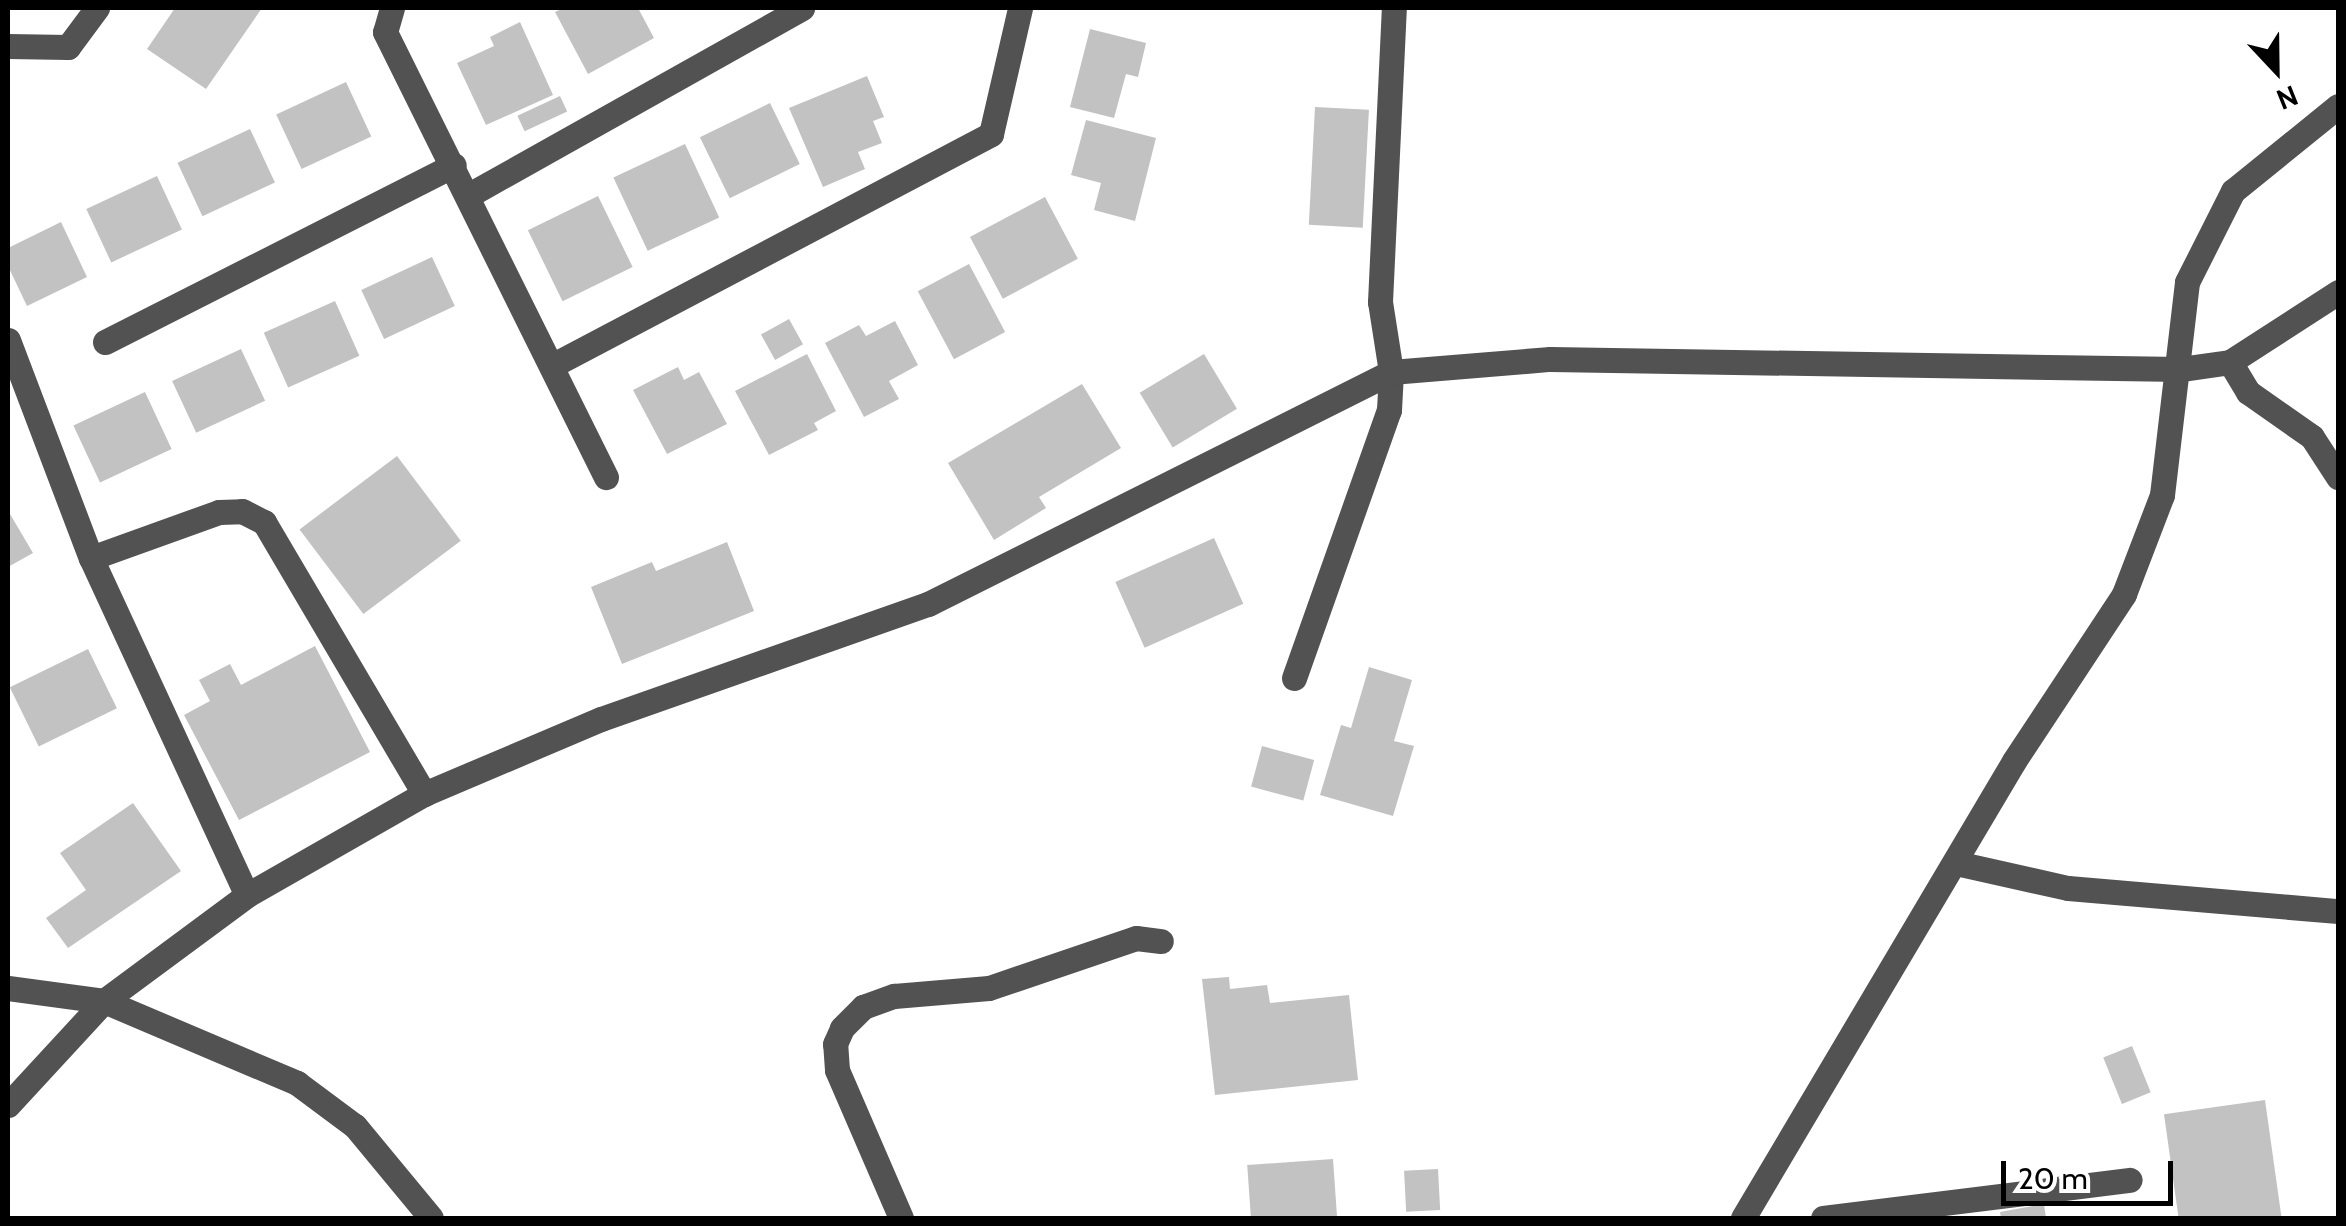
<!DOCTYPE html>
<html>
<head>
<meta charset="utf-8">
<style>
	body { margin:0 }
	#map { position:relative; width:2346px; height:1226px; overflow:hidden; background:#fff; font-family:Cabin,sans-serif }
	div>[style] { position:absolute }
	.building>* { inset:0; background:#c2c2c2; transform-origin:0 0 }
	.minor>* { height:25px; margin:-12.5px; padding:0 12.5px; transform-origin:12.5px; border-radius:12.5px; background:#525252 }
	span { translate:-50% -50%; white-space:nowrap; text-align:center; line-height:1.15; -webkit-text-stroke:8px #fff; paint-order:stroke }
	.frame { position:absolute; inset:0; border:10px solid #000; pointer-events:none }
	.north { position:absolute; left:2226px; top:20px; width:100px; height:100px; -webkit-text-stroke:8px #fff; paint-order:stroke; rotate:158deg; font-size:28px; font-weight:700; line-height:40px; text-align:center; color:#000 }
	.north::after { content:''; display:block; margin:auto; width:35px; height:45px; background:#000; clip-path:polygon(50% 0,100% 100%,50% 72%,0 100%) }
	.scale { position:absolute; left:2001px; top:1161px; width:172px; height:45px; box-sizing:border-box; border:5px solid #000; border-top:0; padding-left:12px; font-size:30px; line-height:35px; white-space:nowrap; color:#000; -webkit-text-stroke:8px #fff; paint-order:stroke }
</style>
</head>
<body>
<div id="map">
	<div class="building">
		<div style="clip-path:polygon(175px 8px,262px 8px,206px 89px,147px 49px)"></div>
		<div style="clip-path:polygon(564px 8px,638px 8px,654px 38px,588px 74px,555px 12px)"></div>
		<div style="clip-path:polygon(520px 22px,553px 95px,486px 125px,457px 63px,494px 46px,490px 37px)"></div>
		<div style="clip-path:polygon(1090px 29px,1146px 43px,1138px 77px,1126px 74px,1114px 118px,1070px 107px)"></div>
		<div style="clip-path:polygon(867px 76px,884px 117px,873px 121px,882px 143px,858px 152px,865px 169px,823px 187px,789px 108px)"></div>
		<div style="left:346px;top:82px;width:60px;height:77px;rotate:65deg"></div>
		<div style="left:560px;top:96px;width:17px;height:47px;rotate:65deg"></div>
		<div style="left:770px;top:103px;width:68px;height:78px;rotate:64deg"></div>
		<div style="left:1315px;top:107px;width:54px;height:118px;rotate:3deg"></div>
		<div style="clip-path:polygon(1086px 120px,1156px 138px,1135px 221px,1094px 210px,1101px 183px,1071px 175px)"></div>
		<div style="left:250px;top:129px;width:59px;height:80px;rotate:65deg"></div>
		<div style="left:685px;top:144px;width:81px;height:79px;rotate:65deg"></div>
		<div style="left:157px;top:176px;width:59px;height:78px;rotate:65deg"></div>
		<div style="left:598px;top:196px;width:79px;height:78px;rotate:64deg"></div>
		<div style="left:1045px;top:197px;width:70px;height:85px;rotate:62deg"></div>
		<div style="clip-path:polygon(61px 222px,87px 277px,27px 306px,8px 266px,8px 248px)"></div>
		<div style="left:432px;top:257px;width:54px;height:78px;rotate:65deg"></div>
		<div style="left:969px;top:264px;width:77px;height:58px;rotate:62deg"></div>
		<div style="left:335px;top:301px;width:60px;height:78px;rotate:66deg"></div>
		<div style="left:789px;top:319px;width:29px;height:32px;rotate:61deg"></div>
		<div style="clip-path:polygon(895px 321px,918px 365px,889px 381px,899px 399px,864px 417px,825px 343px,859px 325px,866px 336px)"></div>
		<div style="left:241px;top:349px;width:57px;height:76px;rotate:65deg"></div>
		<div style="clip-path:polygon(807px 354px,836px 411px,814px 423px,818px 430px,769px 455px,735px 391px)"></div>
		<div style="left:1204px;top:354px;width:64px;height:75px;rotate:59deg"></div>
		<div style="clip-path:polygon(678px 367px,684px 380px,699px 372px,727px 424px,667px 454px,633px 390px)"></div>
		<div style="clip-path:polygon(1082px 384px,1121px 448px,1039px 497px,1046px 508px,994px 540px,948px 463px)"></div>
		<div style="left:145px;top:392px;width:63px;height:79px;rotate:65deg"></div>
		<div style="left:397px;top:456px;width:106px;height:122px;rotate:53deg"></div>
		<div style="clip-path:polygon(10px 514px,33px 553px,8px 567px,8px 516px)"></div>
		<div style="left:1214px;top:538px;width:72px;height:108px;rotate:66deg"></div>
		<div style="clip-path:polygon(727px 542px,754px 611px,622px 664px,591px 587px,652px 562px,656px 571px)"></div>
		<div style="clip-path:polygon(315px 646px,370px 752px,239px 820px,184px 715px,210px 701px,199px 680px,230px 664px,241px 685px)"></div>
		<div style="left:88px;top:649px;width:66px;height:87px;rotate:64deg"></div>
		<div style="clip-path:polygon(1369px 667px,1412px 680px,1394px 741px,1414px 746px,1393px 816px,1320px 795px,1341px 725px,1351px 728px)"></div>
		<div style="left:1262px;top:746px;width:54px;height:42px;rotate:15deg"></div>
		<div style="clip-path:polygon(133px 803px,181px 871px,68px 948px,46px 918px,86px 890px,60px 853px)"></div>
		<div style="clip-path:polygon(1229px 977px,1230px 989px,1267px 985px,1270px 1003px,1349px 995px,1358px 1080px,1215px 1095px,1202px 979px)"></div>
		<div style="left:2132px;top:1046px;width:50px;height:31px;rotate:68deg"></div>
		<div style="left:2265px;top:1100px;width:119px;height:102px;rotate:82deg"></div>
		<div style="left:1333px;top:1159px;width:59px;height:86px;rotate:86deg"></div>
		<div style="left:1438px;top:1169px;width:41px;height:34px;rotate:87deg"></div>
		<div style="clip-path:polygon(2044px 1204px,2046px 1218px,2001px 1218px,2000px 1212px)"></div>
	</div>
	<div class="minor">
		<div style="left:392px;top:8px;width:25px;rotate:106deg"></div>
		<div style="left:385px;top:32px;width:497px;rotate:63.6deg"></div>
		<div style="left:8px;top:46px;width:60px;rotate:1deg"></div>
		<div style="left:68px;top:47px;width:49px;rotate:-53.4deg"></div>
		<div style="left:469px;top:195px;width:382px;rotate:-29.3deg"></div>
		<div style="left:8px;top:340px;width:233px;rotate:69.2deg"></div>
		<div style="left:91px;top:558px;width:371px;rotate:65.2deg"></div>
		<div style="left:105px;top:342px;width:391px;rotate:-26.9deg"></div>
		<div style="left:2230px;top:362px;width:35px;rotate:59deg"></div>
		<div style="left:2248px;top:392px;width:78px;rotate:35.1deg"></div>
		<div style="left:2312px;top:437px;width:48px;rotate:57deg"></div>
		<div style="left:555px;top:364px;width:493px;rotate:-27.8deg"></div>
		<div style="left:991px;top:134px;width:129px;rotate:-77deg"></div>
		<div style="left:91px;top:558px;width:136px;rotate:-19.8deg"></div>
		<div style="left:219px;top:512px;width:23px;rotate:-2deg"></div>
		<div style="left:242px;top:511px;width:25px;rotate:27deg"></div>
		<div style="left:264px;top:522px;width:316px;rotate:59.5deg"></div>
		<div style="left:1294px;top:678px;width:284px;rotate:-70.5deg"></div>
		<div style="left:1389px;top:410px;width:38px;rotate:-87deg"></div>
		<div style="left:1391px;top:372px;width:71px;rotate:-98.9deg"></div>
		<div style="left:1380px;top:302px;width:294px;rotate:-87.3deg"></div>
		<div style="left:1956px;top:863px;width:115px;rotate:12.6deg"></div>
		<div style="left:2068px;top:888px;width:271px;rotate:4.9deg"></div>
		<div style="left:8px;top:988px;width:97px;rotate:7.7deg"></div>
		<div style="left:104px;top:1001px;width:210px;rotate:23deg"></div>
		<div style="left:297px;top:1083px;width:72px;rotate:36.6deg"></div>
		<div style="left:355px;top:1126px;width:119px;rotate:50.4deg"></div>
		<div style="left:8px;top:1105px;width:142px;rotate:-47.3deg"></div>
		<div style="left:104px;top:1001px;width:178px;rotate:-36.5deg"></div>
		<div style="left:247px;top:895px;width:204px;rotate:-29.7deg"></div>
		<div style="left:424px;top:794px;width:192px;rotate:-23deg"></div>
		<div style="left:601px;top:719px;width:347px;rotate:-19.4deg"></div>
		<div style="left:928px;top:604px;width:518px;rotate:-26.61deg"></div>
		<div style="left:1391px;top:372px;width:160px;rotate:-4.7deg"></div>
		<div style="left:1550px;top:359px;width:631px;rotate:0.91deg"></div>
		<div style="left:2181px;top:369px;width:49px;rotate:-8.1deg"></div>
		<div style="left:2230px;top:362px;width:129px;rotate:-32.9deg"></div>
		<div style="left:901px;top:1218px;width:161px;rotate:-113.4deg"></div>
		<div style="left:837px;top:1070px;width:26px;rotate:-94deg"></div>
		<div style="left:835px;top:1044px;width:17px;rotate:-66deg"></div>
		<div style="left:842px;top:1028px;width:30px;rotate:-45deg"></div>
		<div style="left:863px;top:1007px;width:33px;rotate:-20deg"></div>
		<div style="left:894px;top:996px;width:95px;rotate:-4.8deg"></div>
		<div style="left:989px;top:988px;width:155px;rotate:-18.8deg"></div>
		<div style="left:1136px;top:938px;width:25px;rotate:7deg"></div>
		<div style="left:1743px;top:1218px;width:531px;rotate:-59.33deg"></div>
		<div style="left:2014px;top:761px;width:200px;rotate:-56.6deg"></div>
		<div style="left:2124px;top:594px;width:106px;rotate:-69deg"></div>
		<div style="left:2162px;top:495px;width:214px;rotate:-83.3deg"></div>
		<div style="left:2187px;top:282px;width:102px;rotate:-63.2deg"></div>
		<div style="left:2233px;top:191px;width:135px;rotate:-39deg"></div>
		<div style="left:1823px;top:1218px;width:309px;rotate:-7.1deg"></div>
	</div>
	<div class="frame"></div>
	<div class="north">N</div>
	<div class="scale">20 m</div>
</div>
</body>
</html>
